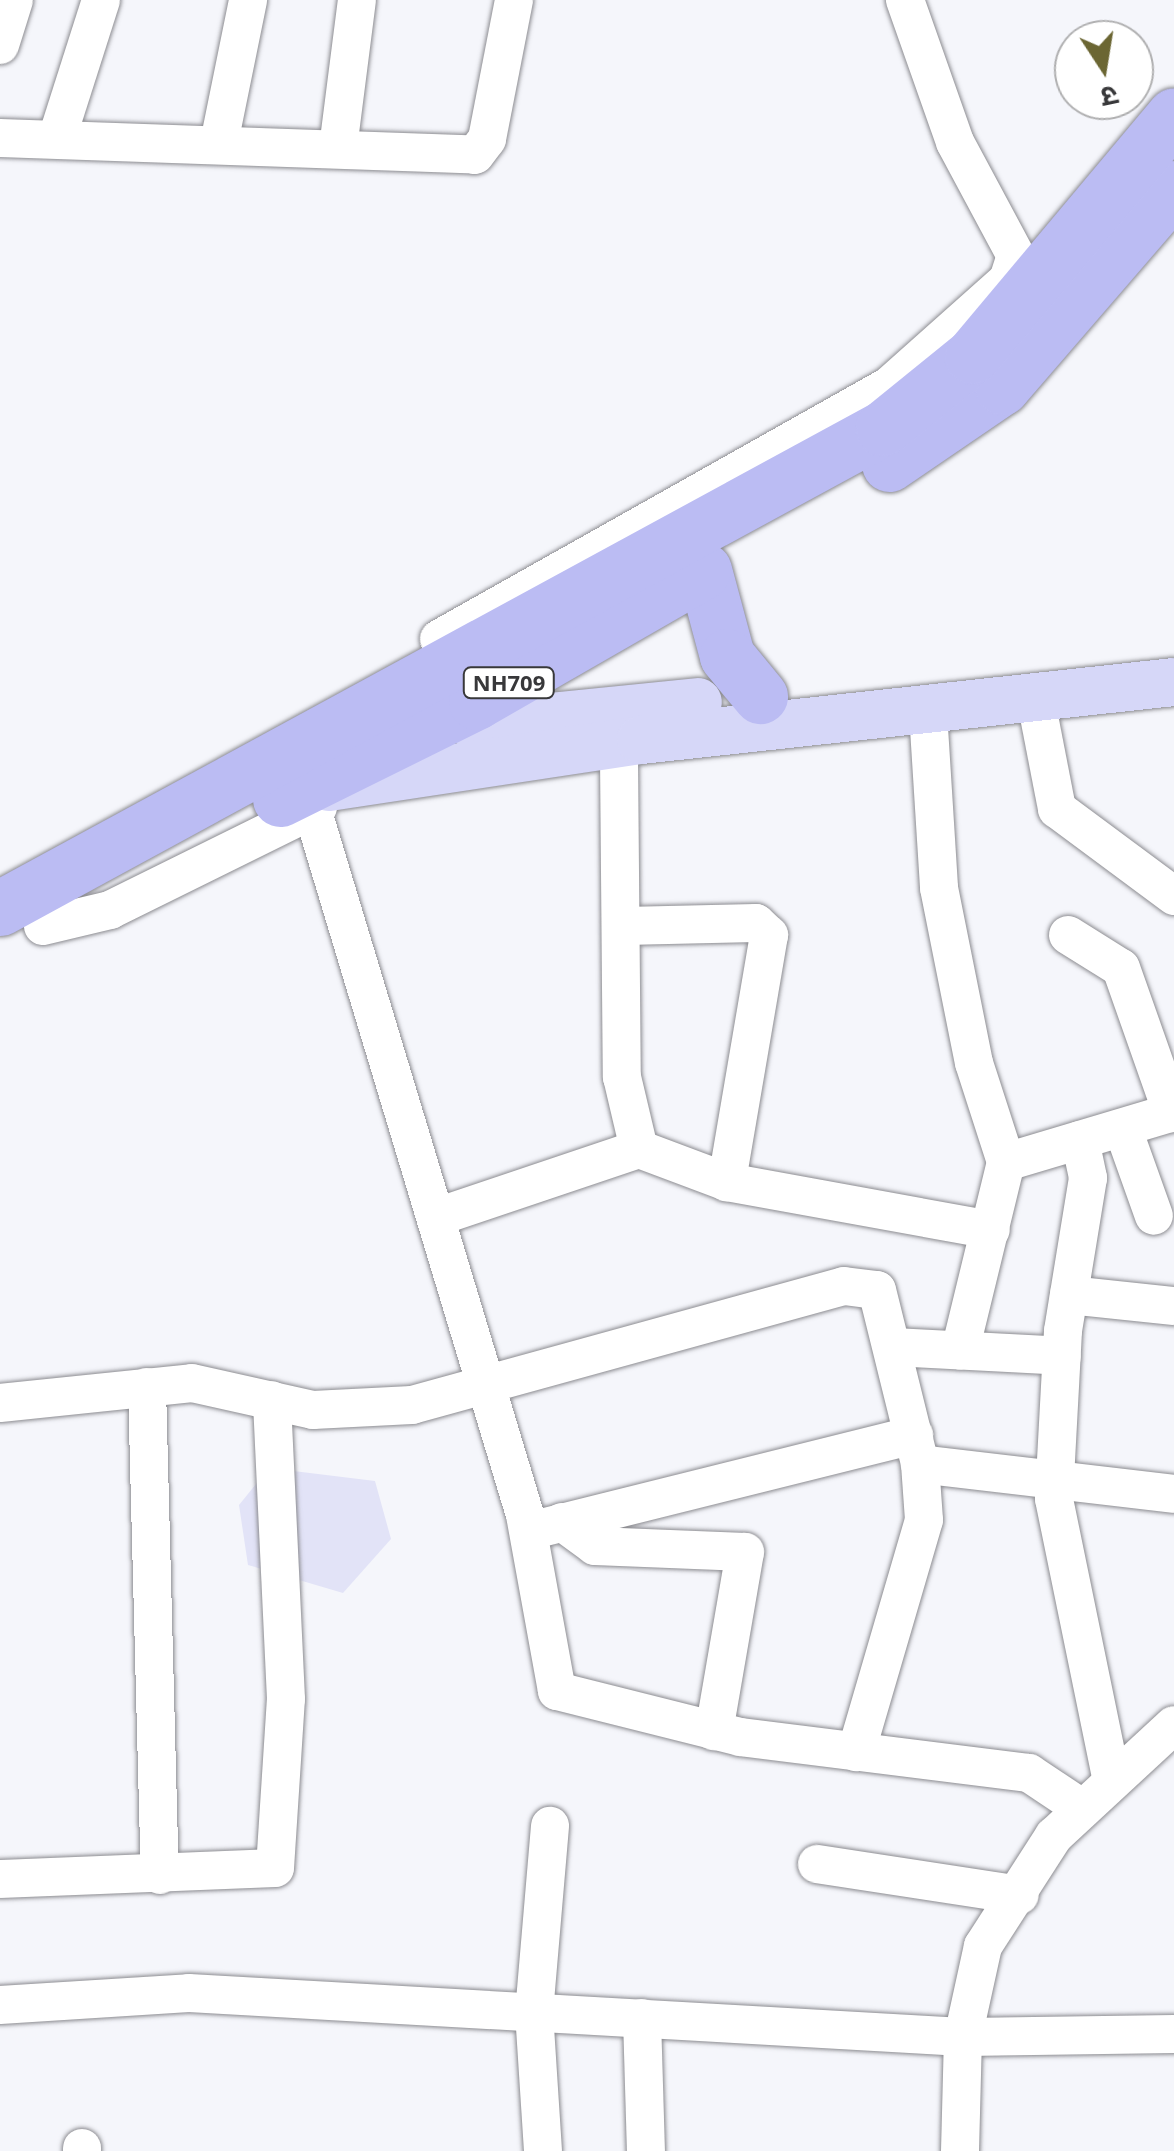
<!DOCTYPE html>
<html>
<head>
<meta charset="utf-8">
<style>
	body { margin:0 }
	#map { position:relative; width:1174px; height:2151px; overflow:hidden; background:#f5f6fb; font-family:"Noto Sans","Noto Sans Devanagari",sans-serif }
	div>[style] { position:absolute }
	.green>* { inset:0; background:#e2e3f7 }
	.roads { filter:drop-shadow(0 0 2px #8c8c91) drop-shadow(0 0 2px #8c8c91) }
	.minor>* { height:38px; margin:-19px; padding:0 19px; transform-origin:19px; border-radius:19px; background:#fff }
	.major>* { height:48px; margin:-24px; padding:0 24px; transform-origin:24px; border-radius:24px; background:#d6d7f8 }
	.highway>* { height:55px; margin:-27.5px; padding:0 27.5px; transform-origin:27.5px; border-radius:27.5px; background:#bbbcf3 }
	span { translate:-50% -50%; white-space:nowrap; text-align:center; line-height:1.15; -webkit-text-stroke:10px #fff; paint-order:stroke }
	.shield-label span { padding:2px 8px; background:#fff; border:2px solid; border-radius:8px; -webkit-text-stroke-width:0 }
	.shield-label { font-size:22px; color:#38383a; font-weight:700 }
	.north { position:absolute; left:1054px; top:20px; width:100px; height:100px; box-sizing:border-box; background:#fff; border:2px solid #afafb0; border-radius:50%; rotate:168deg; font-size:28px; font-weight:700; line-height:40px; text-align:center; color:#38383a }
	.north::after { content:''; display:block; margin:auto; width:35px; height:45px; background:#6b6633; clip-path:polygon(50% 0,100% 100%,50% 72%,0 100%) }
</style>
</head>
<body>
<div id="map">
	<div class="green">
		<div style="clip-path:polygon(269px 1468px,375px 1481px,391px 1539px,343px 1593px,248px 1565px,239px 1505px)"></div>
	</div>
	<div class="roads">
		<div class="minor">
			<div style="left:0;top:45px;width:47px;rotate:-72.7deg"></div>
			<div style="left:0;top:138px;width:475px;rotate:2deg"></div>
			<div style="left:475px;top:155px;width:20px;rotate:-53deg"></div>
			<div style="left:487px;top:139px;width:142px;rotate:-79deg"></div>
			<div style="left:57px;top:138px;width:145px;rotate:-72.3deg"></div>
			<div style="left:219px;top:143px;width:146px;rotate:-78.5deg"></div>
			<div style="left:338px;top:148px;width:149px;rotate:-82.7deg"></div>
			<div style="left:439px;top:639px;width:516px;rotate:-29.35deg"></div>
			<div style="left:889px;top:386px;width:159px;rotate:-41.7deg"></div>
			<div style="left:1008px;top:280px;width:25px;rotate:-72deg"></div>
			<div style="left:1016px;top:256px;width:129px;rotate:-118.2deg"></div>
			<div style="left:955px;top:142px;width:151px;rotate:-109.4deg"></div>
			<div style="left:1038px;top:711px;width:100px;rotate:79deg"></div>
			<div style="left:1057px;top:809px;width:146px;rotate:36.6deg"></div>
			<div style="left:929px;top:728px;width:160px;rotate:86.4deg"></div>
			<div style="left:939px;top:888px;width:178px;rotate:78.7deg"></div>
			<div style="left:974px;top:1063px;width:104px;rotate:72.1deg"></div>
			<div style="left:1006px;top:1162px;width:194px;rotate:103.7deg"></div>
			<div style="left:619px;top:757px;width:320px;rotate:89.5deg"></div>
			<div style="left:622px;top:1077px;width:74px;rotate:76.7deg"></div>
			<div style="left:312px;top:809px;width:737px;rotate:73.21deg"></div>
			<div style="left:525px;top:1515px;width:179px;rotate:79.7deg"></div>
			<div style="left:557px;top:1691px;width:189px;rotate:14.1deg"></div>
			<div style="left:740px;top:1737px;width:291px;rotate:7.1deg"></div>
			<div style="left:1029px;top:1773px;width:61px;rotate:33.7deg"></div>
			<div style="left:43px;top:926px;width:69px;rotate:-13.4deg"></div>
			<div style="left:110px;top:910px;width:232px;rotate:-26.3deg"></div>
			<div style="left:624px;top:926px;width:132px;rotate:-1.3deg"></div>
			<div style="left:756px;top:923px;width:18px;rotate:43deg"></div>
			<div style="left:769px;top:935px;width:251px;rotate:99.7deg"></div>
			<div style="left:1068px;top:935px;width:62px;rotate:31.9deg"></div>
			<div style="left:1121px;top:968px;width:154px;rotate:70.6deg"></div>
			<div style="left:1123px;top:1129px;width:92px;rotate:70.4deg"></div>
			<div style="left:1080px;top:1140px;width:39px;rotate:78deg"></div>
			<div style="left:1088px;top:1178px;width:155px;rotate:99.3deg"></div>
			<div style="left:1063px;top:1331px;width:168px;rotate:93.1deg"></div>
			<div style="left:1054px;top:1499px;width:288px;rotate:78.4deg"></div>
			<div style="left:1006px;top:1162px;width:175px;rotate:-16.6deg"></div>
			<div style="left:437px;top:1217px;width:213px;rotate:-18.6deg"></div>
			<div style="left:639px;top:1149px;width:94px;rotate:20.6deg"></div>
			<div style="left:727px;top:1182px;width:268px;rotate:10.3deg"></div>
			<div style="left:1069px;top:1295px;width:106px;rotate:6deg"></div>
			<div style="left:893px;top:1347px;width:169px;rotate:3deg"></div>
			<div style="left:147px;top:1387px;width:488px;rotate:88.5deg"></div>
			<div style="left:0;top:1403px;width:193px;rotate:-5.9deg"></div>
			<div style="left:192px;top:1383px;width:124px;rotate:12.6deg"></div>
			<div style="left:313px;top:1410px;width:99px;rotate:-2.9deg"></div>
			<div style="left:412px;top:1405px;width:448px;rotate:-15.4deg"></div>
			<div style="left:844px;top:1286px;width:33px;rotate:7deg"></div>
			<div style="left:877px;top:1290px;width:179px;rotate:76.1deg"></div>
			<div style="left:920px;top:1464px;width:56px;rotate:85.9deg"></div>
			<div style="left:924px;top:1520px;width:242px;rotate:106.3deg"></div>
			<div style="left:920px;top:1464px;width:256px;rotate:6.7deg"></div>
			<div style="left:562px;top:1522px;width:41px;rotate:36deg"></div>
			<div style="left:595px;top:1546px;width:150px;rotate:2.3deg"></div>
			<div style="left:745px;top:1552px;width:182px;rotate:99.8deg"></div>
			<div style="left:529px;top:1531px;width:397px;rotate:-14deg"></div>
			<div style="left:817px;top:1864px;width:205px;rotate:8.7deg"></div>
			<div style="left:0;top:1879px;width:275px;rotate:-2.3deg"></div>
			<div style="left:275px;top:1868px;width:169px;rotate:-86.3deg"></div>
			<div style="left:286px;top:1699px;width:299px;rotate:-92.7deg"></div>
			<div style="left:0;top:2005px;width:189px;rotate:-3.6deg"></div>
			<div style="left:189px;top:1993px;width:775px;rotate:3.25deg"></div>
			<div style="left:963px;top:2037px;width:211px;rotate:-0.8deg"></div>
			<div style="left:642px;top:2018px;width:133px;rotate:88.3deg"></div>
			<div style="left:82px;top:2148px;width:3px;rotate:90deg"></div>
			<div style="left:543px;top:2151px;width:138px;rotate:-93.7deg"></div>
			<div style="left:534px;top:2013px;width:188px;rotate:-85.1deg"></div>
			<div style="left:960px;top:2151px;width:114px;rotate:-88.5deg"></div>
			<div style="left:963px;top:2037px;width:93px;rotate:-77.6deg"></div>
			<div style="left:983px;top:1946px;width:131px;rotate:-57.2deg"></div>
			<div style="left:1054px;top:1836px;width:163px;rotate:-42.8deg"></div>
		</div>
		<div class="major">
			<div style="left:472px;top:725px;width:227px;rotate:-5.8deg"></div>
			<div style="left:329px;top:787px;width:316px;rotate:-8.6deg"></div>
			<div style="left:641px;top:740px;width:536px;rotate:-6.21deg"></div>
		</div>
		<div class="highway">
			<div style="left:889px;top:464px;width:137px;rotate:-34.3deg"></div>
			<div style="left:1002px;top:387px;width:263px;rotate:-49.2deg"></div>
			<div style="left:704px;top:570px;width:89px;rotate:75deg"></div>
			<div style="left:727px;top:656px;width:52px;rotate:50.5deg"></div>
			<div style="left:280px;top:799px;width:219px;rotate:-26.3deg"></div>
			<div style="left:476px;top:702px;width:261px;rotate:-29.9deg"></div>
			<div style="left:0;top:908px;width:1005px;rotate:-28.53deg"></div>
			<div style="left:883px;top:428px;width:114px;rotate:-39deg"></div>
			<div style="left:972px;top:356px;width:314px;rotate:-50deg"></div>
		</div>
	</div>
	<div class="shield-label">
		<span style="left:509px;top:683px">NH709</span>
	</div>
	<div class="north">उ</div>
</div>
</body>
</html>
